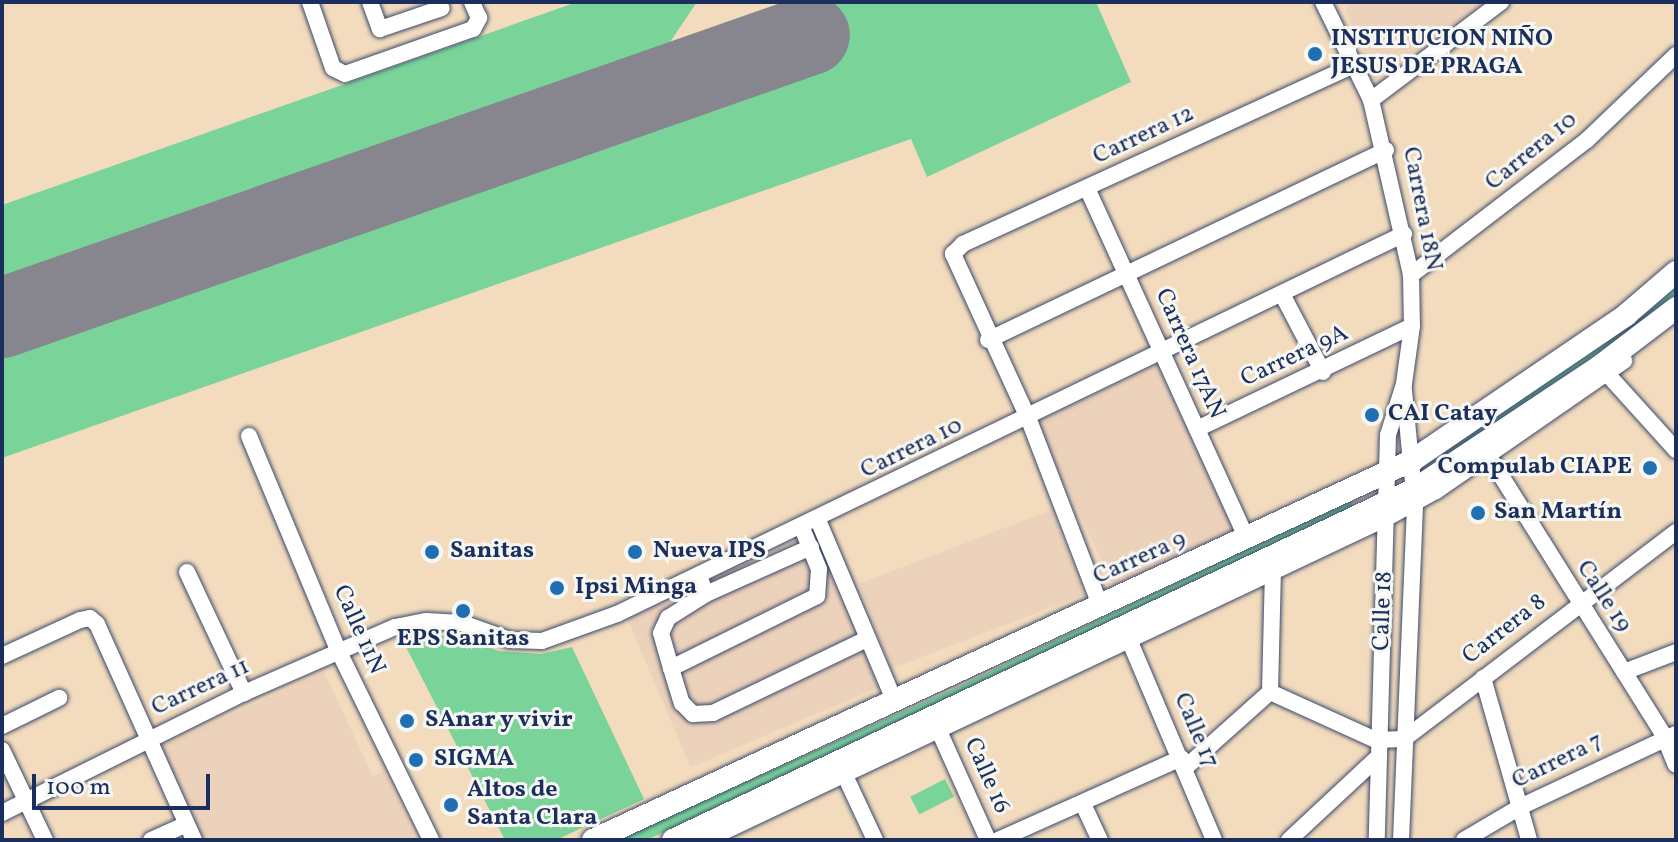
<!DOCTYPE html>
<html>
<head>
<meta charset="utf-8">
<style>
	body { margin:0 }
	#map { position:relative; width:1678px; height:842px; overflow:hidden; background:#f3dcbd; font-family:Vollkorn,serif }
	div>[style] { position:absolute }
	.built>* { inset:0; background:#edd2bb; transform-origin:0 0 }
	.green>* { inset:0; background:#7ad49a; transform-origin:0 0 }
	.runway>* { height:80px; margin:-40px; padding:0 40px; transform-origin:40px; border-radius:40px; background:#87868e }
	.roads { filter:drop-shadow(0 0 2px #3b496c) drop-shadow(0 0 2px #3b496c) }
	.minor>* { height:16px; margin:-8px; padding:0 8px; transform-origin:8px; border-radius:8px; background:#fff }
	.major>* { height:22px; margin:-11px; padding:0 11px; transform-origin:11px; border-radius:11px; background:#fff }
	.dots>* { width:22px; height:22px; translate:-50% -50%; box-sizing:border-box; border:4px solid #f6f6f2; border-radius:50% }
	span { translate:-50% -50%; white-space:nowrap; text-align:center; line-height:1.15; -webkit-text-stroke:6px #f6f6f2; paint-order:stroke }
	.poi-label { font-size:24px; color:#1b2f5e; font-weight:700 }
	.left { translate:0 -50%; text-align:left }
	.right { translate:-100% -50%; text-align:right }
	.street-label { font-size:24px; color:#1b2f5e }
	.frame { position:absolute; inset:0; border:4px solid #1b2f5e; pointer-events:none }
	.scale { position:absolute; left:32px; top:774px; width:178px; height:36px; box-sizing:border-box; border:4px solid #1b2f5e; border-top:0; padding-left:10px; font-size:24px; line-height:28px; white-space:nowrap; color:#1b2f5e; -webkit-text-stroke:6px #f6f6f2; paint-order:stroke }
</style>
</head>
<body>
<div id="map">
	<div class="built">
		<div style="clip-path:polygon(1353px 2px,1483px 2px,1375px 79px,1345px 8px)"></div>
		<div style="left:1157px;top:365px;width:183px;height:133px;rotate:65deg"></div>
		<div style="left:1051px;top:510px;width:91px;height:206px;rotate:69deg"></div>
		<div style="left:815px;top:531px;width:169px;height:207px;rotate:67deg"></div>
		<div style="clip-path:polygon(324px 672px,373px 776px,384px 771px,416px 840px,202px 840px,159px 748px)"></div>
	</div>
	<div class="green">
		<div style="clip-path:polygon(577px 2px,697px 2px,660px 57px,2px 287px,2px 205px)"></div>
		<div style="clip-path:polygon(806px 2px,1096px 2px,1131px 82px,927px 177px,911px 139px,2px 458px,2px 356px,828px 63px)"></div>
		<div style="clip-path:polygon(1676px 284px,1676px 297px,1602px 355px,1441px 464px,1436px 454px)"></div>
		<div style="clip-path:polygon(1350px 500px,1354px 508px,647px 840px,617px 840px,953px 689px)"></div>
		<div style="clip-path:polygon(453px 634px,499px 651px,541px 654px,572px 647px,644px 799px,556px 840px,505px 840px,404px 643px)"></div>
		<div style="left:945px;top:779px;width:20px;height:39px;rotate:63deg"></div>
	</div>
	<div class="runway">
		<div style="left:2px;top:318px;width:856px;rotate:-19.3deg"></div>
	</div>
	<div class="roads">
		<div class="minor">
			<div style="left:310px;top:2px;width:70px;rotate:70.8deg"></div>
			<div style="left:333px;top:68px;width:13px;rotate:27deg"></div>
			<div style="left:345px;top:74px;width:136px;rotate:-19.4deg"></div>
			<div style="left:473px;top:29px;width:13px;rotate:-61deg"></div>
			<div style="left:479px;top:18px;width:17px;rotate:-114deg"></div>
			<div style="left:370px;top:2px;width:29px;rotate:70deg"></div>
			<div style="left:380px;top:29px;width:65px;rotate:-18.7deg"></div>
			<div style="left:1323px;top:2px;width:109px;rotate:63.9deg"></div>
			<div style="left:1371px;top:100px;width:180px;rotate:77.1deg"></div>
			<div style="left:1411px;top:275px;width:51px;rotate:88.9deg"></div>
			<div style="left:1412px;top:326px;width:59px;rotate:97.9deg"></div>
			<div style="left:1404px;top:384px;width:53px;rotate:107.4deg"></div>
			<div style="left:1388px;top:435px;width:405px;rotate:91.6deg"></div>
			<div style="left:1371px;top:100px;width:163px;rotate:-37deg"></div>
			<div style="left:1087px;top:188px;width:386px;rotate:65.5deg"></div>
			<div style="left:1411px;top:275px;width:222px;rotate:-37.5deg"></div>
			<div style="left:1587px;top:140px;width:123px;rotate:-43.7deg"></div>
			<div style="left:1282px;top:294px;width:88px;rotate:62.3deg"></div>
			<div style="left:988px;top:340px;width:441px;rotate:-25.5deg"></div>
			<div style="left:1601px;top:367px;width:112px;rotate:47.9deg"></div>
			<div style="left:1197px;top:429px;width:238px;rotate:-25.6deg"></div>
			<div style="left:249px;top:436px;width:234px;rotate:67.4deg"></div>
			<div style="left:339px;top:652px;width:209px;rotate:63.9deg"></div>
			<div style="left:1488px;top:455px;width:332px;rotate:57.9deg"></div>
			<div style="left:1664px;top:736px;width:31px;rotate:68deg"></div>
			<div style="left:818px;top:520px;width:198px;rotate:67.1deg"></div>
			<div style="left:802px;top:528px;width:44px;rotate:67.5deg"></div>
			<div style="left:819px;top:569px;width:27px;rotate:94deg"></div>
			<div style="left:817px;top:596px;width:163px;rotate:153.7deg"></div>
			<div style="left:671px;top:668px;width:37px;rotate:73deg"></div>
			<div style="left:682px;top:703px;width:16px;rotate:45deg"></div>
			<div style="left:693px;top:714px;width:20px;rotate:-3deg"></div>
			<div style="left:713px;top:713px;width:169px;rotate:-25.7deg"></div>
			<div style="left:187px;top:572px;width:134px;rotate:64.8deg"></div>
			<div style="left:699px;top:576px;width:19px;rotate:69deg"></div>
			<div style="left:706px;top:594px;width:115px;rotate:-24.1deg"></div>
			<div style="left:1100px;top:605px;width:198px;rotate:-111deg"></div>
			<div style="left:1029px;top:420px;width:183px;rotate:-114.6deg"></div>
			<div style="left:953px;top:254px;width:14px;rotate:-45deg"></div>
			<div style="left:963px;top:244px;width:433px;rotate:-24.6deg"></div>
			<div style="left:1130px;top:642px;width:215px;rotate:67deg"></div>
			<div style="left:2px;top:656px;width:86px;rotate:-24.8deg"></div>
			<div style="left:80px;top:620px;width:10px;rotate:-11deg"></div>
			<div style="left:90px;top:618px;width:9px;rotate:41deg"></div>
			<div style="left:97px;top:624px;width:237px;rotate:65.8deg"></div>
			<div style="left:671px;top:668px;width:36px;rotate:-106deg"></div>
			<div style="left:661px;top:633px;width:17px;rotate:-65deg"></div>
			<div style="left:668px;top:618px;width:45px;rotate:-32.3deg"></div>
			<div style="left:1624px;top:672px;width:56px;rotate:-21deg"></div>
			<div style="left:1483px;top:678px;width:168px;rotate:74.1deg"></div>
			<div style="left:1270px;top:692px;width:116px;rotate:24.4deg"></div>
			<div style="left:1376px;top:740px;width:28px;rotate:-2deg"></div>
			<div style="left:1404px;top:739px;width:342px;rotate:-37.3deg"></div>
			<div style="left:1270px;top:692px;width:120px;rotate:-88.6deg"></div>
			<div style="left:2px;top:726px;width:64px;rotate:-26.2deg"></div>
			<div style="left:939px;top:731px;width:120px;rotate:65.8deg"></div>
			<div style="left:2px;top:750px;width:100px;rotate:64.5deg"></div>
			<div style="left:840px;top:765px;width:83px;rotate:65deg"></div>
			<div style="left:1185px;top:768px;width:114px;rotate:-41.8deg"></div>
			<div style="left:1083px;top:804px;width:40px;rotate:65deg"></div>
			<div style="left:2px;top:813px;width:270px;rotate:-26.4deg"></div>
			<div style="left:244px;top:693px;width:165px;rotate:-23.6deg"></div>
			<div style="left:395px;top:627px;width:32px;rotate:-11deg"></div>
			<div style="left:426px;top:621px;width:36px;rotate:3deg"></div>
			<div style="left:462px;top:623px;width:51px;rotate:19.5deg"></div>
			<div style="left:510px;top:640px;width:32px;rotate:2deg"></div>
			<div style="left:542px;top:641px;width:80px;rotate:-19.8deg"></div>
			<div style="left:617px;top:614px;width:874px;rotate:-25.77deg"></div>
			<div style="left:151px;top:840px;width:39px;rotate:-24deg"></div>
			<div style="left:706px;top:840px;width:753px;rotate:-25.31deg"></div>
			<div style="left:1387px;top:518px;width:56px;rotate:-28.9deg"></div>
			<div style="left:1436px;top:491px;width:229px;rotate:-34.7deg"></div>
			<div style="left:998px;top:840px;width:201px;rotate:-24.1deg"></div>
			<div style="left:1289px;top:840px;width:119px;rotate:-43deg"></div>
			<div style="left:1401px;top:840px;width:337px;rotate:-87.6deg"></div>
			<div style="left:1415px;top:503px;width:114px;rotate:-95.6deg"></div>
			<div style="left:1464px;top:840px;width:65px;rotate:-30.5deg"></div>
			<div style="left:1520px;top:807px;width:172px;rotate:-25.1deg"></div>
		</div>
		<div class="major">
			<div style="left:593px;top:840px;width:904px;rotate:-24.86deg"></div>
			<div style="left:1413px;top:460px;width:258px;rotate:-34.2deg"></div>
			<div style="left:1626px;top:315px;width:66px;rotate:-40.7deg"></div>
			<div style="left:673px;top:840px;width:821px;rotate:-25.32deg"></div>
			<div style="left:1415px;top:489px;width:222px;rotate:-33.6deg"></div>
			<div style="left:1600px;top:366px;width:96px;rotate:-37.3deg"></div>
		</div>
	</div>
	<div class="dots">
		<div style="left:1315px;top:54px;background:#1f6fb2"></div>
		<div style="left:1372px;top:415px;background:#1f6fb2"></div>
		<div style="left:1650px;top:468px;background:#1f6fb2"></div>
		<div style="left:1478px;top:513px;background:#1f6fb2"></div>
		<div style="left:432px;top:552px;background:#1f6fb2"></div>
		<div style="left:635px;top:552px;background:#1f6fb2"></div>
		<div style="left:557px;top:588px;background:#1f6fb2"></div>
		<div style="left:463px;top:611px;background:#1f6fb2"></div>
		<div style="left:407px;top:721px;background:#1f6fb2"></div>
		<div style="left:416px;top:760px;background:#1f6fb2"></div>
		<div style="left:451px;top:805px;background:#1f6fb2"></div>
	</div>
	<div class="poi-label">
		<span class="left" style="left:1331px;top:54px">INSTITUCION NIÑO<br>JESUS DE PRAGA</span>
		<span class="left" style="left:1388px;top:415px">CAI Catay</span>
		<span class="right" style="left:1632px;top:468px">Compulab CIAPE</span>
		<span class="left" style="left:1494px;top:513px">San Martín</span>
		<span class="left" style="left:450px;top:552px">Sanitas</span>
		<span class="left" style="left:653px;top:552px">Nueva IPS</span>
		<span class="left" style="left:575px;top:588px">Ipsi Minga</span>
		<span style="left:463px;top:640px">EPS Sanitas</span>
		<span class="left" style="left:425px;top:721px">SAnar y vivir</span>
		<span class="left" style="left:434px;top:760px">SIGMA</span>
		<span class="left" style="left:467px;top:805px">Altos de<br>Santa Clara</span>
	</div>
	<div class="street-label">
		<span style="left:1144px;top:136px;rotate:-25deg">Carrera 12</span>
		<span style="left:1532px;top:152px;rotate:-39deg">Carrera 10</span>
		<span style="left:1421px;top:209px;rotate:79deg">Carrera 18N</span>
		<span style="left:1189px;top:354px;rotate:66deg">Carrera 17AN</span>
		<span style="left:1295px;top:357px;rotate:-25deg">Carrera 9A</span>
		<span style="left:912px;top:449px;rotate:-26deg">Carrera 10</span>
		<span style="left:1140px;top:559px;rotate:-24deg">Carrera 9</span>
		<span style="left:1603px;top:597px;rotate:57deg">Calle 19</span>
		<span style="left:1384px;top:611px;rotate:-88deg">Calle 18</span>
		<span style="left:358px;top:630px;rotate:66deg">Calle 11N</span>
		<span style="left:1505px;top:630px;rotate:-38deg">Carrera 8</span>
		<span style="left:201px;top:688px;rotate:-25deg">Carrera 11</span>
		<span style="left:1195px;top:731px;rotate:67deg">Calle 17</span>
		<span style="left:1558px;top:762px;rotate:-26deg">Carrera 7</span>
		<span style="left:986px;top:776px;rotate:66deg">Calle 16</span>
	</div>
	<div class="frame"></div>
	<div class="scale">100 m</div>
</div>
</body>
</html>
